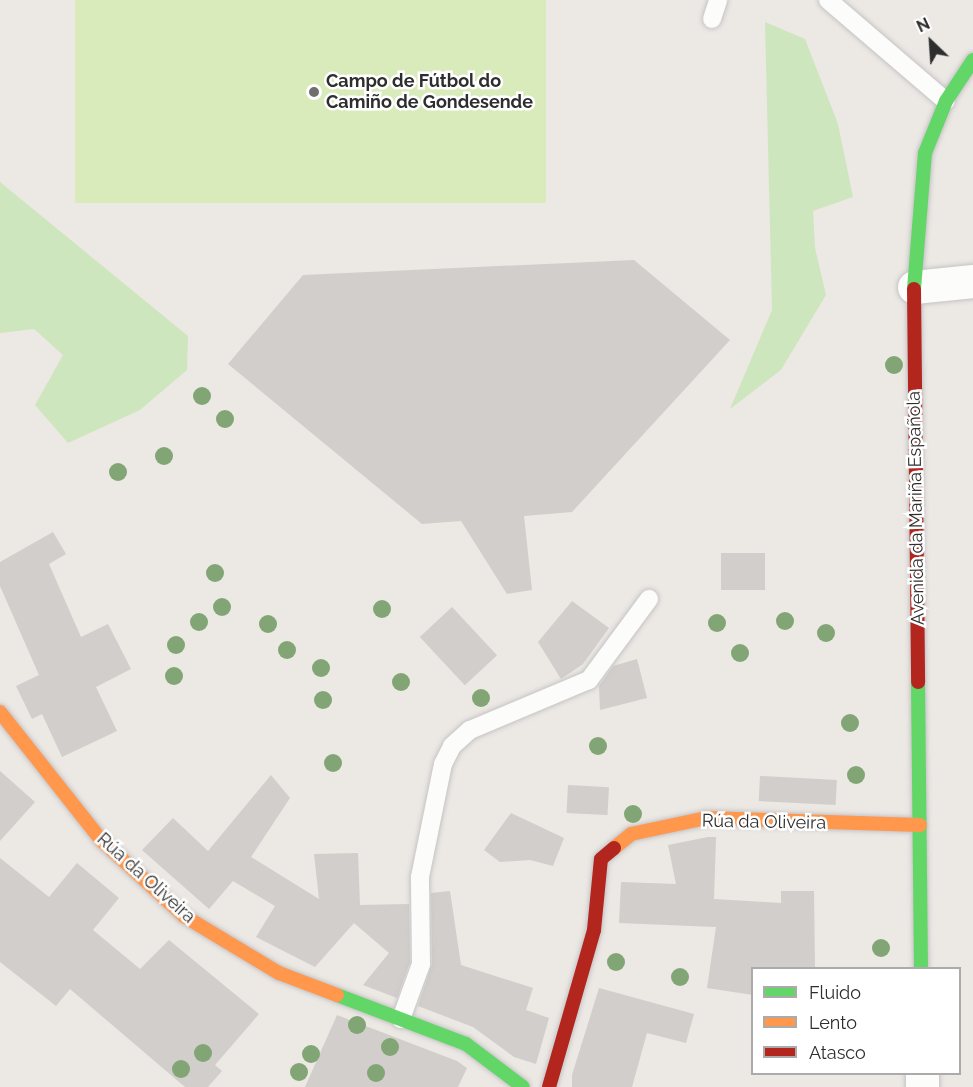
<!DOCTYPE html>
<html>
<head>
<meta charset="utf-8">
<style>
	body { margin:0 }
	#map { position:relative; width:973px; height:1087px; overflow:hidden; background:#ece8e4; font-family:Raleway,sans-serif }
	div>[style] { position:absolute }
	.green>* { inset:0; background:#cee6be }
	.pitch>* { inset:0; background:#d9eabb; transform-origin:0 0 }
	.building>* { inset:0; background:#d1cecb; transform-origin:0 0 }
	.roads { filter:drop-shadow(0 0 2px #c5c4c5) drop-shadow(0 0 2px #c5c4c5) }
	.lane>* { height:18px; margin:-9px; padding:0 9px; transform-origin:9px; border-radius:9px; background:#fcfcfb }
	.street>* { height:33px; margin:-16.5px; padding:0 16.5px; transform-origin:16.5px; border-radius:16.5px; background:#fcfcfb }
	.fast>* { height:14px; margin:-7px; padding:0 7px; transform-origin:7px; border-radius:7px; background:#63d668 }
	.slow>* { height:14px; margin:-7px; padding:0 7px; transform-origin:7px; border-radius:7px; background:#ff974d }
	.jam>* { height:14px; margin:-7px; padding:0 7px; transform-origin:7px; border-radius:7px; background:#b3261e }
	.trees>* { width:18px; height:18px; margin:-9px; border-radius:50%; background:#82a575 }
	.dots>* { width:16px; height:16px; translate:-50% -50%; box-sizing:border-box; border:3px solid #fff; border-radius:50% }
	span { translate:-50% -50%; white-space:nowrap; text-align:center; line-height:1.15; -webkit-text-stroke:5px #fff; paint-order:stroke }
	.poi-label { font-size:18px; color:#2e2e2e; font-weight:700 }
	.left { translate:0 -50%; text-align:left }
	.street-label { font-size:18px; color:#2e2e2e }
	.legend { position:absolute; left:751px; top:967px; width:210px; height:108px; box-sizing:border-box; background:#fff; border:2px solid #ababab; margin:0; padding:8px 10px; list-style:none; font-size:18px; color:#2e2e2e }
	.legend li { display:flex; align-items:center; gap:12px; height:30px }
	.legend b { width:30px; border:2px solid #ababab }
	.north { position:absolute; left:901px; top:12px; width:60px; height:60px; -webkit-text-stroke:4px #fff; paint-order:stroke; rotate:335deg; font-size:16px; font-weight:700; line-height:24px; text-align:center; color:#2e2e2e }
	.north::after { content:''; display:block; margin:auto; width:21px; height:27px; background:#2e2e2e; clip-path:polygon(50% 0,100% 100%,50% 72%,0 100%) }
</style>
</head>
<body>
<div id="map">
	<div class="green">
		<div style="clip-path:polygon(765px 22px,805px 39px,838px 124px,853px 197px,813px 211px,815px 248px,826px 295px,781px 370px,730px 409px,772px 310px)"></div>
		<div style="clip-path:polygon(0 182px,188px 336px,187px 370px,140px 410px,68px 443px,35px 405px,63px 355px,34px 329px,0 333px)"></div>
	</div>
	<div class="pitch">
		<div style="left:75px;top:0;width:471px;height:203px"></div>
	</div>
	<div class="building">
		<div style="clip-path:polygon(634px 260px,730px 340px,572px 512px,524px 516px,532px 590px,507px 594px,461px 521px,422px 524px,228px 364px,303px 275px)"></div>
		<div style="clip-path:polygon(53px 532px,66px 554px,49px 564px,81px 637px,108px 624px,131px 669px,96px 687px,117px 731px,62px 757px,42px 714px,32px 719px,16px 686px,39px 675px,0 586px,0 562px)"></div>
		<div style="left:765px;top:553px;width:37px;height:44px;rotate:90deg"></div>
		<div style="clip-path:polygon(572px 601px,609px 628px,583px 664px,561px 679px,538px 642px)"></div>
		<div style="left:452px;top:607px;width:66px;height:44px;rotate:47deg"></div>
		<div style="clip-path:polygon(637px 659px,647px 698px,600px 710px,599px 686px,613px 666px)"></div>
		<div style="clip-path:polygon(0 771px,35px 802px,0 841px)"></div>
		<div style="clip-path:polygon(271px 775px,290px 798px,251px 857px,319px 899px,314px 854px,358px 853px,360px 905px,409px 904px,410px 962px,397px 998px,363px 985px,389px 953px,354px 923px,315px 967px,256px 937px,275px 906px,233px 881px,209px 909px,142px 850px,173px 818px,208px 851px)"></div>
		<div style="left:760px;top:776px;width:77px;height:25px;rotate:3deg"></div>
		<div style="left:568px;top:785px;width:41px;height:28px;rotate:3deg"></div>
		<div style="clip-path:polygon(511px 813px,564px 838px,553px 866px,530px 860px,500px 862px,484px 850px)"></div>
		<div style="clip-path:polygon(708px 837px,716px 837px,714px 899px,781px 903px,781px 891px,814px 891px,815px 969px,753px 969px,753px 995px,707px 988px,716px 927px,619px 923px,621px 882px,676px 884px,668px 845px)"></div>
		<div style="clip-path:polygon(0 858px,49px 897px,77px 863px,119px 898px,93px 930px,140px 969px,169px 940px,259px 1014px,215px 1065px,222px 1071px,208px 1087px,185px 1087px,70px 989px,56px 1006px,0 962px)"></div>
		<div style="clip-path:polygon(450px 891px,461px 965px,533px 988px,526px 1010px,549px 1018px,536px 1064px,514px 1057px,473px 1027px,418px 1006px,432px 964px,431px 893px)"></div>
		<div style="clip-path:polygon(599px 988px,694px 1014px,686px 1043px,647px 1033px,632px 1087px,572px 1087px,572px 1075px)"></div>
		<div style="clip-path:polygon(337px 1015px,457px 1061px,467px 1068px,458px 1087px,305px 1087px)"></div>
	</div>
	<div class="roads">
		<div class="lane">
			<div style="left:828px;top:0;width:155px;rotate:40.6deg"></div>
			<div style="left:712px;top:19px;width:20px;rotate:-72deg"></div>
			<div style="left:401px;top:1019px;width:59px;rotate:-70deg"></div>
			<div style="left:421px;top:964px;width:87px;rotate:-90.7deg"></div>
			<div style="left:420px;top:877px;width:115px;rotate:-78.5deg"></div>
			<div style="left:443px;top:764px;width:20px;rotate:-63deg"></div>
			<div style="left:452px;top:746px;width:24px;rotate:-42deg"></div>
			<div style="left:470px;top:730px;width:129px;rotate:-22.8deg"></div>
			<div style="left:589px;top:680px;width:101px;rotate:-53.5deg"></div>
		</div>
		<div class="street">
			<div style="left:914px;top:287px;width:59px;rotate:-5.8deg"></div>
			<div style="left:922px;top:1074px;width:13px;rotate:90deg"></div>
		</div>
		<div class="fast">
			<div style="left:914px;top:289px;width:136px;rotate:-85.4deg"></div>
			<div style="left:925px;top:153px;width:56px;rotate:-68deg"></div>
			<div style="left:946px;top:101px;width:49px;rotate:-56.6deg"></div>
			<div style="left:918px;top:682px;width:286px;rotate:89.4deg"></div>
			<div style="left:337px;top:995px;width:138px;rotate:20.8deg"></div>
			<div style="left:466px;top:1044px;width:71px;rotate:37deg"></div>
		</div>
		<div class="slow">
			<div style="left:0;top:712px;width:164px;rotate:51.7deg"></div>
			<div style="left:102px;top:841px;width:111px;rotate:42.4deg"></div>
			<div style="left:184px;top:916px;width:111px;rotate:31deg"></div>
			<div style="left:279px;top:973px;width:62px;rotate:20.8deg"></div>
			<div style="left:614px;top:848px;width:22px;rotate:-39deg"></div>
			<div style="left:631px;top:834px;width:77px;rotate:-12deg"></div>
			<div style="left:706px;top:818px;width:214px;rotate:1.9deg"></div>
		</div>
		<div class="jam">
			<div style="left:914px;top:289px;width:393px;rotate:89.4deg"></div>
			<div style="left:549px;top:1087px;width:163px;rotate:-74deg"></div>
			<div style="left:594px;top:930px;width:71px;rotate:-84.4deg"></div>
			<div style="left:601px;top:859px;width:17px;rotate:-40deg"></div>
		</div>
	</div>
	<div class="trees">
		<div style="left:894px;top:365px"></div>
		<div style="left:202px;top:396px"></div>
		<div style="left:225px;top:419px"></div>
		<div style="left:164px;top:456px"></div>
		<div style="left:118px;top:472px"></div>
		<div style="left:215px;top:573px"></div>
		<div style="left:222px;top:607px"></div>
		<div style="left:382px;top:609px"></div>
		<div style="left:785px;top:621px"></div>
		<div style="left:199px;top:622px"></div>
		<div style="left:717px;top:623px"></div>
		<div style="left:268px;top:624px"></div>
		<div style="left:826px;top:633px"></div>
		<div style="left:176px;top:645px"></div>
		<div style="left:287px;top:650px"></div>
		<div style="left:740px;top:653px"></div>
		<div style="left:321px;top:668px"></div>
		<div style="left:174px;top:676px"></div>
		<div style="left:401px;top:682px"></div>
		<div style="left:481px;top:698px"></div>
		<div style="left:323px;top:700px"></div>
		<div style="left:850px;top:723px"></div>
		<div style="left:598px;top:746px"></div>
		<div style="left:333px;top:763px"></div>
		<div style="left:856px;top:775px"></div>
		<div style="left:633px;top:814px"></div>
		<div style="left:881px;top:948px"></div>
		<div style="left:616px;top:962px"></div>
		<div style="left:680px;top:977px"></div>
		<div style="left:357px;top:1025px"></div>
		<div style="left:390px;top:1047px"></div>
		<div style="left:203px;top:1053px"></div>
		<div style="left:311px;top:1054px"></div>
		<div style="left:181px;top:1069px"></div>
		<div style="left:299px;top:1072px"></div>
		<div style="left:376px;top:1073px"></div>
	</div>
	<div class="dots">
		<div style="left:314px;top:92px;background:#706f6e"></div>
	</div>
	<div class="poi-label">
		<span class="left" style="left:326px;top:92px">Campo de Fútbol do<br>Camiño de Gondesende</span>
	</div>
	<div class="street-label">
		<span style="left:916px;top:508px;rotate:-91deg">Avenida da Mariña Española</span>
		<span style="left:764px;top:822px;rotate:1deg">Rúa da Oliveira</span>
		<span style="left:146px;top:878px;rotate:42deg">Rúa da Oliveira</span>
	</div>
	<ul class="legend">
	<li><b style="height:8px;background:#63d668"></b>Fluido</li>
	<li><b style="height:8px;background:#ff974d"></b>Lento</li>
	<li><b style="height:8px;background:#b3261e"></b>Atasco</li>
	</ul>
	<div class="north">N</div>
</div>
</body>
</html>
